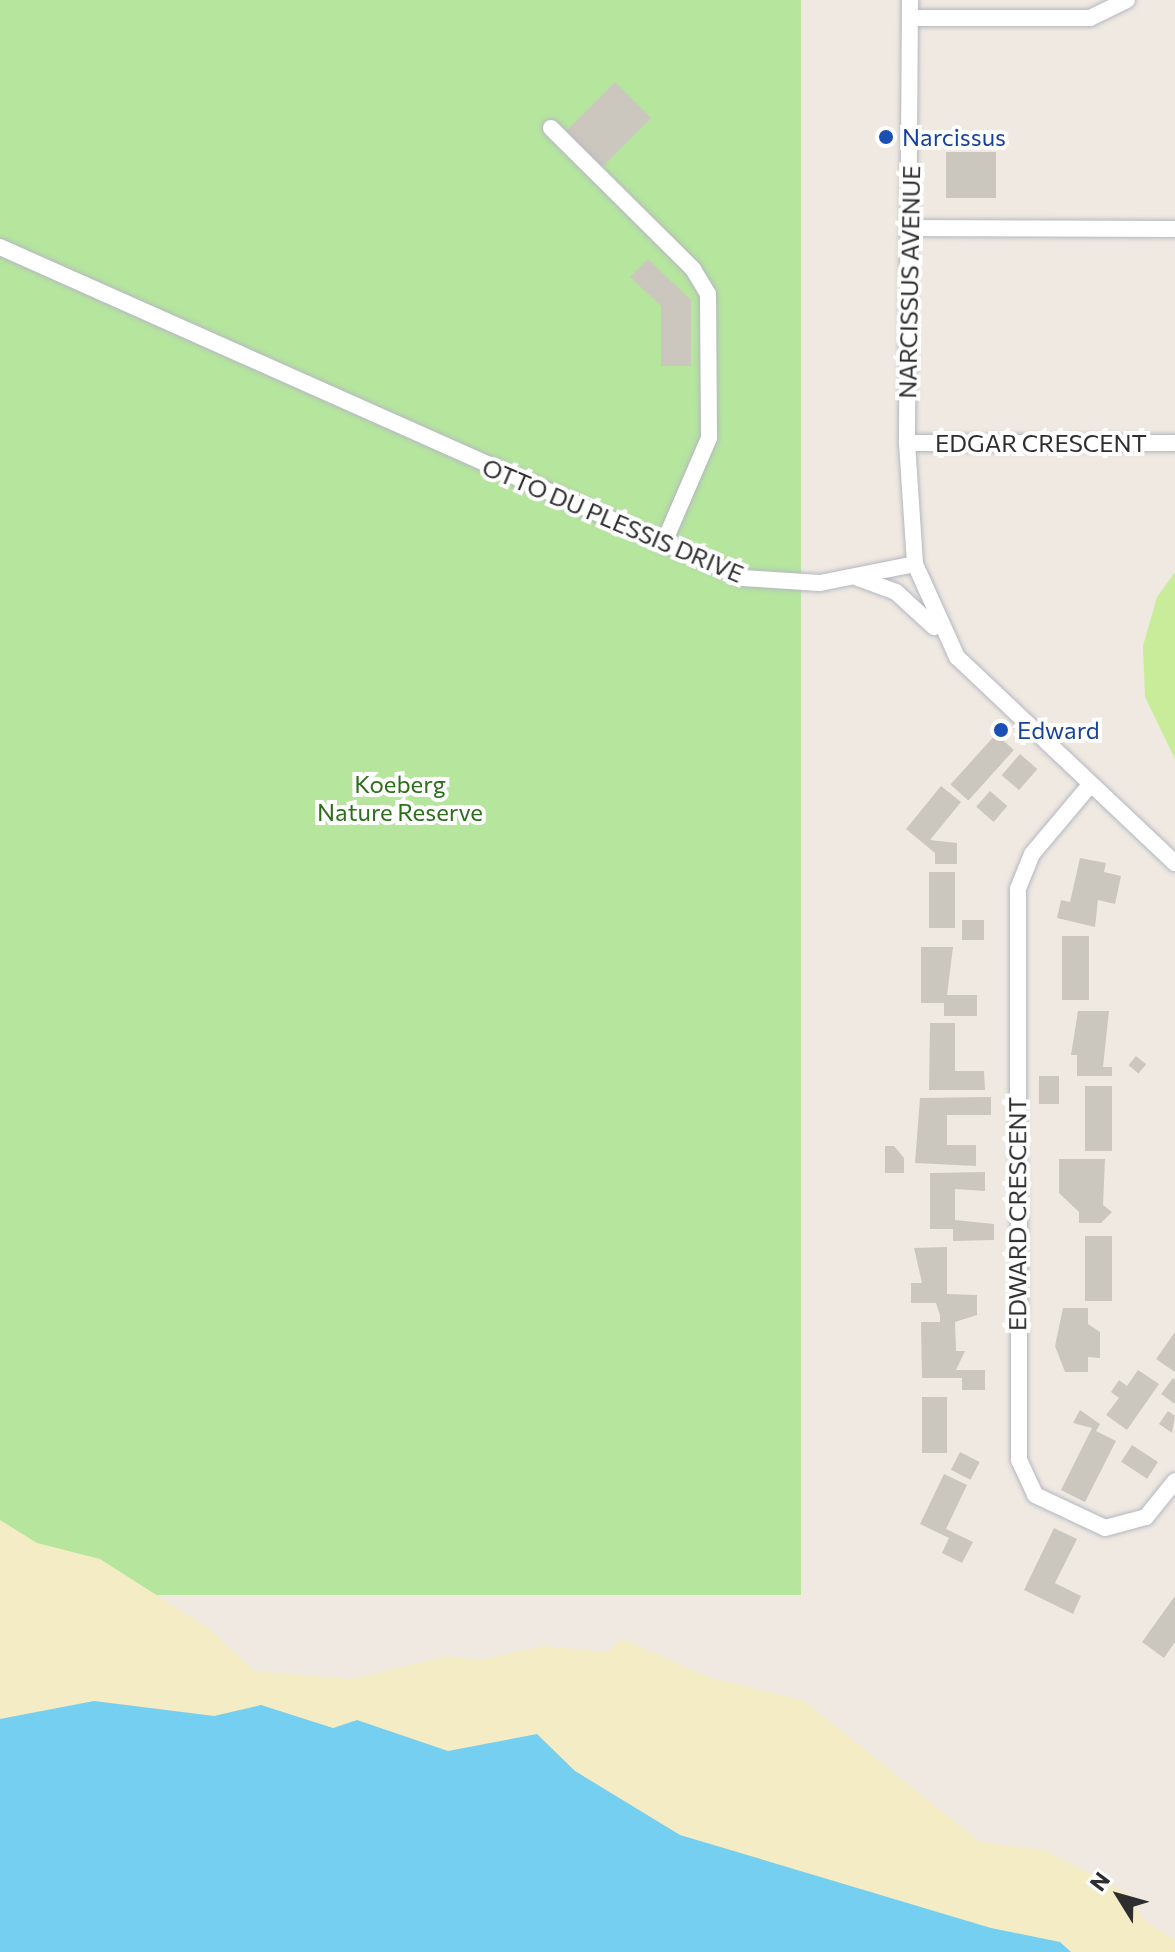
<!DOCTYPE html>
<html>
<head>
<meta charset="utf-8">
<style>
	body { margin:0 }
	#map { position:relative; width:1175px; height:1952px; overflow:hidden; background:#efe9e1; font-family:Commissioner,sans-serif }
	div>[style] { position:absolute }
	.green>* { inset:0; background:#b6e59e; transform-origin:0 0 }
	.sand>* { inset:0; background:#f3ecc5 }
	.pitch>* { inset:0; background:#c9ec9a }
	.water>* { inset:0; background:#75cff0 }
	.building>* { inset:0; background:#cbc7bf; transform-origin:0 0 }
	.roads { filter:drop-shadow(0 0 2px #b4b7c1) drop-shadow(0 0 2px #b4b7c1) }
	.minor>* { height:16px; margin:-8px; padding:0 8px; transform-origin:8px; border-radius:8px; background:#fff }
	.dots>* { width:22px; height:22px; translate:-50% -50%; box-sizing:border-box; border:4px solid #fff; border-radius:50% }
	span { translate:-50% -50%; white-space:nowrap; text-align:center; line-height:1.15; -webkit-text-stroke:8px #fff; paint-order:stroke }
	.transit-label { font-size:24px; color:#164399 }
	.left { translate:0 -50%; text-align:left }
	.street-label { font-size:24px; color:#2e2e2e }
	.park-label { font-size:24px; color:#2c6e1b }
	.north { position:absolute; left:1079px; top:1856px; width:80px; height:80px; -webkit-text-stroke:6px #fff; paint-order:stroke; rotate:307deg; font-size:22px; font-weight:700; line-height:32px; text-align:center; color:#2e2e2e }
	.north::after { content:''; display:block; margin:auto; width:28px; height:36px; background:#2e2e2e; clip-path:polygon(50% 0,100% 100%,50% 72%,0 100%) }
</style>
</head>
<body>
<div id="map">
	<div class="green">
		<div style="left:0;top:0;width:801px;height:1595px"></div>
	</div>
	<div class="sand">
		<div style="clip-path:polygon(0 1520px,37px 1543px,100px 1559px,208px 1628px,255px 1671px,352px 1679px,447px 1656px,480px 1660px,543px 1646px,608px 1652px,622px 1639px,711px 1678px,803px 1700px,980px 1842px,1045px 1850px,1127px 1893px,1144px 1920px,1175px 1940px,1175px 1952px,0 1952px)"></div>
	</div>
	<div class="pitch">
		<div style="clip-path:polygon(1175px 572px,1175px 759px,1145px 697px,1143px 646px,1157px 597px)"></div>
	</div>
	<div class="water">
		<div style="clip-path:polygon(94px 1701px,214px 1716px,261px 1705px,333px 1728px,357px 1720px,448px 1751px,537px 1734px,575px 1771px,680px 1835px,991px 1928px,1060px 1942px,1071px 1952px,0 1952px,0 1719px)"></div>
	</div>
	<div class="building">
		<div style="left:615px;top:82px;width:51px;height:71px;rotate:45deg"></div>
		<div style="left:996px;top:152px;width:46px;height:50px;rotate:90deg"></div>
		<div style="clip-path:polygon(648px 259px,691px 300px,691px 366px,661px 366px,661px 306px,630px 277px)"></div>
		<div style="left:996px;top:734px;width:24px;height:68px;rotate:42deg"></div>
		<div style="left:1020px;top:754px;width:23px;height:28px;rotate:41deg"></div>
		<div style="clip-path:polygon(941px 786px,961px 802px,930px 840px,957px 843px,957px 864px,935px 864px,935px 853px,906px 829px)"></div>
		<div style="left:990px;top:791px;width:23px;height:21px;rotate:41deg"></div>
		<div style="clip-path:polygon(1080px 858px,1106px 863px,1104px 872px,1121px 876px,1115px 904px,1098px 900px,1095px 927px,1057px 918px,1061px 900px,1070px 902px)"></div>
		<div style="left:929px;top:872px;width:26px;height:56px"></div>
		<div style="left:962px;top:920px;width:22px;height:20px"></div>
		<div style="left:1089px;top:936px;width:64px;height:27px;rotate:90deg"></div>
		<div style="clip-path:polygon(921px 947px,953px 947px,947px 995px,977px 995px,977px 1016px,944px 1016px,944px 1003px,921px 1003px)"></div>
		<div style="clip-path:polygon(1078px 1011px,1109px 1011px,1103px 1067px,1112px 1067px,1112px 1076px,1077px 1076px,1077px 1055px,1071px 1055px)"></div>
		<div style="clip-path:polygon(930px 1023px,955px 1023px,955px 1071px,984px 1071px,985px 1090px,929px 1090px)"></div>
		<div style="left:1136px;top:1056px;width:13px;height:12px;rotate:39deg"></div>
		<div style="left:1039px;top:1076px;width:20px;height:28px"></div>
		<div style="left:1085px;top:1086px;width:27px;height:65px"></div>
		<div style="clip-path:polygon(991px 1097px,991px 1115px,947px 1115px,947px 1145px,976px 1145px,976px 1166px,915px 1163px,920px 1098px)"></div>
		<div style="clip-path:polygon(885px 1146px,894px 1146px,904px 1158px,904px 1173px,885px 1173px)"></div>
		<div style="clip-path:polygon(1059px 1159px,1105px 1159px,1103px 1205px,1112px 1212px,1101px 1223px,1079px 1223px,1079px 1212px,1059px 1193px)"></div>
		<div style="clip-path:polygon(985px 1172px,985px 1191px,955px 1189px,955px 1220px,994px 1224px,994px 1240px,953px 1241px,953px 1229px,930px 1229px,930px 1173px)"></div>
		<div style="left:1112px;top:1236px;width:65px;height:27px;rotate:90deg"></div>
		<div style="clip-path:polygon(947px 1247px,947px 1294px,977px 1295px,977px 1315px,955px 1322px,956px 1351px,965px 1351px,956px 1370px,985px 1370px,985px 1390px,962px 1390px,962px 1378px,922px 1378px,921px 1322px,940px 1322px,940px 1315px,936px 1303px,911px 1303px,911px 1283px,922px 1283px,914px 1248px)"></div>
		<div style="clip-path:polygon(1063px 1308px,1088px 1308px,1088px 1324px,1100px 1332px,1100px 1358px,1088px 1357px,1088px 1372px,1065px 1372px,1055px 1346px)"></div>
		<div style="clip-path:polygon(1175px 1332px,1175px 1372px,1156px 1359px)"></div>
		<div style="clip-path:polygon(1138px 1370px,1159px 1384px,1127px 1430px,1106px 1415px,1119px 1398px,1111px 1392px,1119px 1380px,1127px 1386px)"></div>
		<div style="clip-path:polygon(1173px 1378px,1175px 1380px,1175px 1404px,1161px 1394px)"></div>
		<div style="left:922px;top:1397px;width:25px;height:56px"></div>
		<div style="clip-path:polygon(1080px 1410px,1100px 1424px,1096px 1431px,1116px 1441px,1085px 1502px,1061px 1490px,1092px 1428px,1073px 1423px)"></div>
		<div style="clip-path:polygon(1168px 1411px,1175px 1416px,1172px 1433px,1159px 1424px)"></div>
		<div style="left:1132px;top:1445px;width:31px;height:20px;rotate:33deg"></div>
		<div style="left:960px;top:1452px;width:22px;height:20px;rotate:27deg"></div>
		<div style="clip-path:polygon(944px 1474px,967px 1485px,946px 1529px,973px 1542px,962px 1563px,942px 1553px,949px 1538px,920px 1524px)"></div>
		<div style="clip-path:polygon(1054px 1528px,1077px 1539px,1055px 1583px,1081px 1596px,1073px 1614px,1024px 1590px)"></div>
		<div style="clip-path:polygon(1175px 1596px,1175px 1642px,1164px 1658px,1142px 1642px)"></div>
	</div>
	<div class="roads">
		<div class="minor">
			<div style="left:910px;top:0;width:443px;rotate:90.4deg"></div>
			<div style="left:907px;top:443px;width:121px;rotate:86.2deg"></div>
			<div style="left:915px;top:564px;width:102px;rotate:65.7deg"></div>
			<div style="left:957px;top:657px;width:300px;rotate:43.4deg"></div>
			<div style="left:911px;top:18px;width:179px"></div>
			<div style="left:1090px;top:18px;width:41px;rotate:-25.9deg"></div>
			<div style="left:551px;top:128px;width:200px;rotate:44.8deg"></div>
			<div style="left:693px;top:269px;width:29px;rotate:59deg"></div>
			<div style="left:708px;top:294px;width:144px;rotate:89.6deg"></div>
			<div style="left:709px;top:438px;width:116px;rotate:113.3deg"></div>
			<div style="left:910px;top:228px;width:265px;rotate:0.2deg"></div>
			<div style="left:0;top:247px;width:813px;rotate:24.01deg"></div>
			<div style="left:743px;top:578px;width:77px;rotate:3.7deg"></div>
			<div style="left:820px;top:583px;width:97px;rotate:-11.3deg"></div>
			<div style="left:907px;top:443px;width:268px"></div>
			<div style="left:858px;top:578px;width:40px;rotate:20.2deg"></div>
			<div style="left:896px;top:592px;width:52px;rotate:42.6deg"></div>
			<div style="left:1090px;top:785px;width:90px;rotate:130deg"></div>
			<div style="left:1032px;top:854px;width:38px;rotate:112deg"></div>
			<div style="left:1018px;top:889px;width:571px;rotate:89.9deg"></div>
			<div style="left:1019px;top:1460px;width:38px;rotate:65deg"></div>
			<div style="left:1035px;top:1495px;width:77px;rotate:25.2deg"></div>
			<div style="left:1105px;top:1528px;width:42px;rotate:-15deg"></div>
			<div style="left:1146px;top:1517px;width:46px;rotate:-51.1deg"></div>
		</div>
	</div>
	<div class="dots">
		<div style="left:886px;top:137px;background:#1a4fb4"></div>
		<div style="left:1001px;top:730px;background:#1a4fb4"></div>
	</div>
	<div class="transit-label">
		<span class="left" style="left:902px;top:137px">Narcissus</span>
		<span class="left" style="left:1017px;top:730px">Edward</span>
	</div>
	<div class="street-label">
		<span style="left:909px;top:282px;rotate:-89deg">NARCISSUS AVENUE</span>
		<span style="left:1041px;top:443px">EDGAR CRESCENT</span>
		<span style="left:613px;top:520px;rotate:23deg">OTTO DU PLESSIS DRIVE</span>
		<span style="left:1017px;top:1214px;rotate:-90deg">EDWARD CRESCENT</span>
	</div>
	<div class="park-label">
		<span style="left:400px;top:798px">Koeberg<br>Nature Reserve</span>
	</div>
	<div class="north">N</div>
</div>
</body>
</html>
